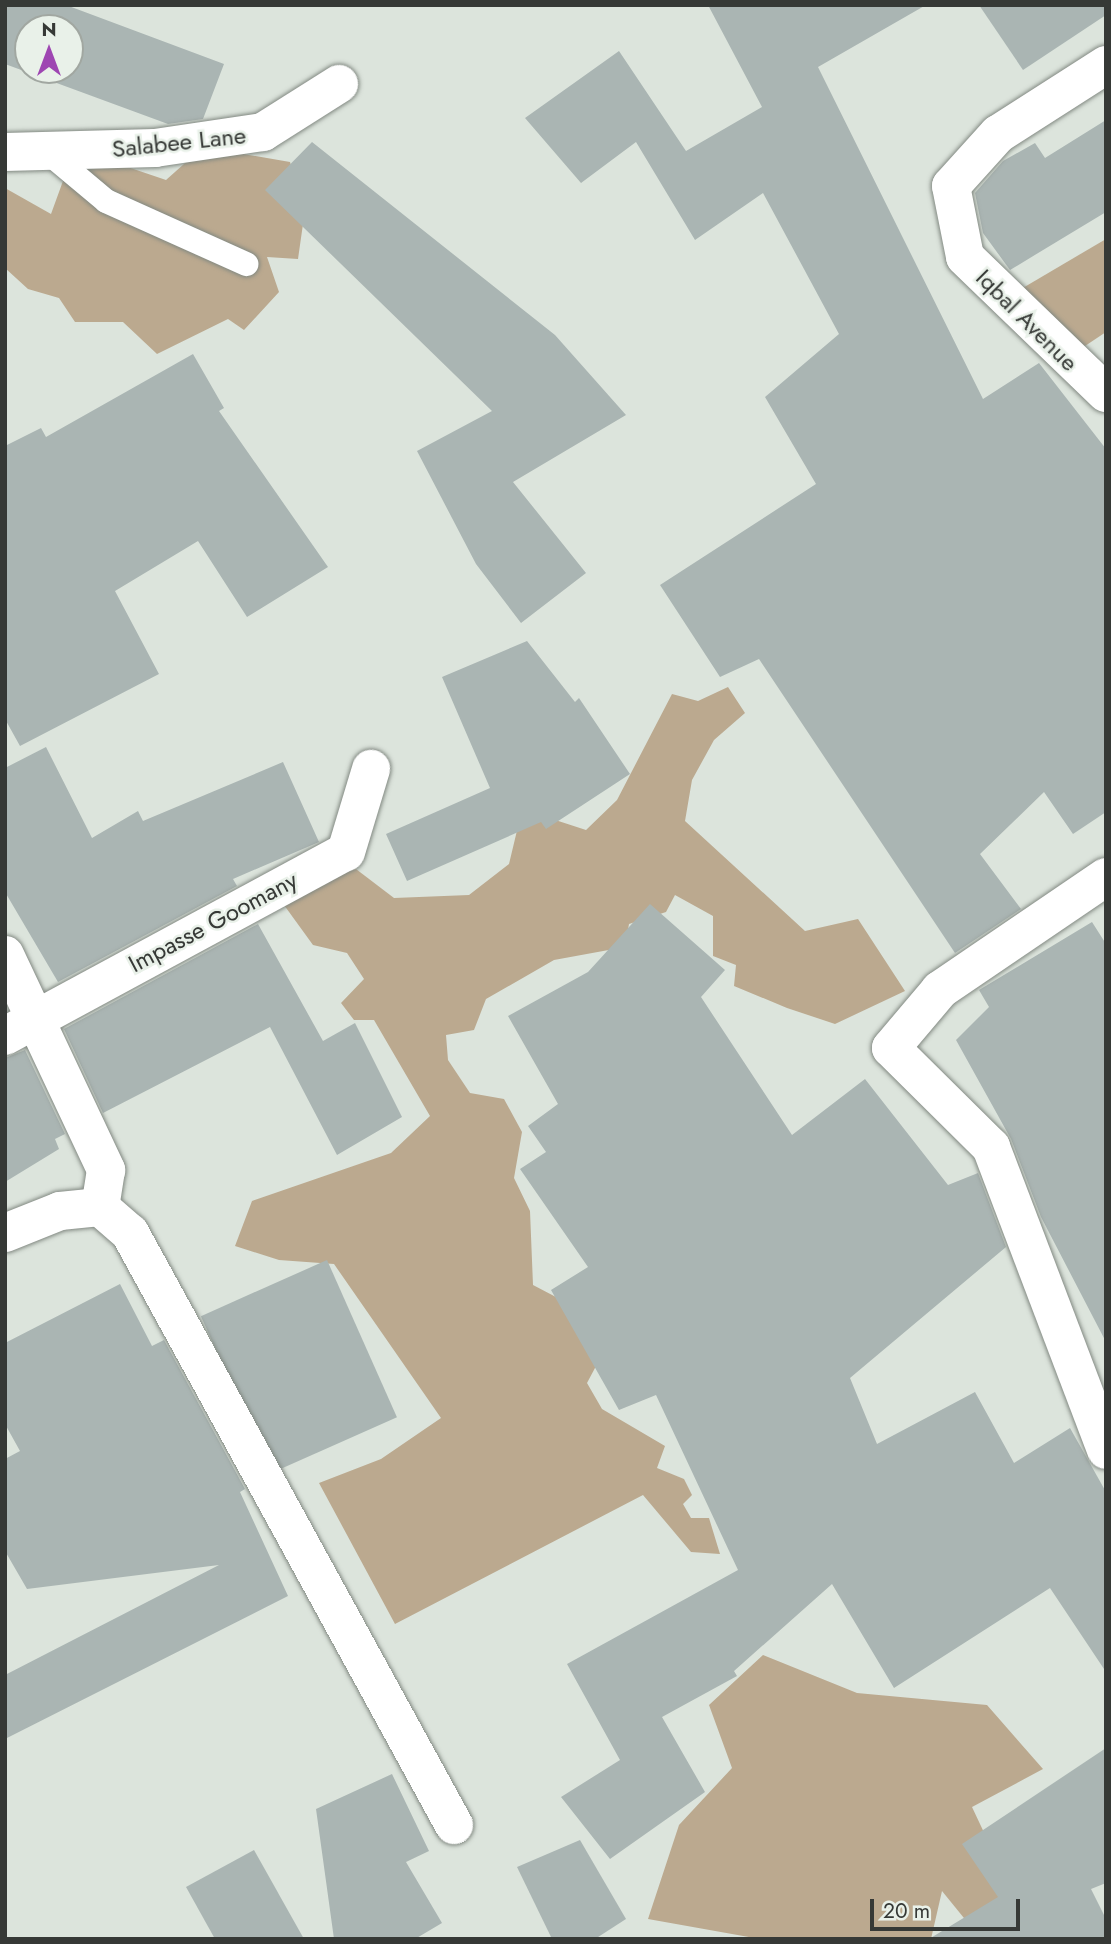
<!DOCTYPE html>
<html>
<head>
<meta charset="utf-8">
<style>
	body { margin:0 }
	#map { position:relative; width:1111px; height:1944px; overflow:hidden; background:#dce4dc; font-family:Jost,sans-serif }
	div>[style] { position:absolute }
	.forest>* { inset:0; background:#bba98f }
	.building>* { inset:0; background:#aab5b3; transform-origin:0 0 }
	.roads { filter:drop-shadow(0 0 2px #828982) drop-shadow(0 0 2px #828982) }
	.service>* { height:24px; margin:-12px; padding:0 12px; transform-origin:12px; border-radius:12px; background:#fff }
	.minor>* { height:38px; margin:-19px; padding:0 19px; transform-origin:19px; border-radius:19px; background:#fff }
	span { translate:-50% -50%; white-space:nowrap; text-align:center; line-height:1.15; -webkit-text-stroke:5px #e9f1e9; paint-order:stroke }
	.street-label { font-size:24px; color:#363936 }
	.frame { position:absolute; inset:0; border:7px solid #363936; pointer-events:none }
	.north { position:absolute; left:14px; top:14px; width:70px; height:70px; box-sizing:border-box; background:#e9f1e9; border:2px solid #a1a7a1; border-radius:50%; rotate:0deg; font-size:19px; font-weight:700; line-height:28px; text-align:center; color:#363936 }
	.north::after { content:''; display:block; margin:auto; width:24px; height:32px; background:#9e46b2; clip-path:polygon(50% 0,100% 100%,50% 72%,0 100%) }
	.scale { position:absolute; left:870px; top:1899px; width:150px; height:32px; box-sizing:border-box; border:4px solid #363936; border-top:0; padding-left:9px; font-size:21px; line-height:24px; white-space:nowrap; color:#363936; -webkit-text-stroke:5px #e9f1e9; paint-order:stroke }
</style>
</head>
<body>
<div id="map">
	<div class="forest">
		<div style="clip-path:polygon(203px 147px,290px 162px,305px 210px,298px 259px,267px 257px,279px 292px,244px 330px,228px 319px,157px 354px,123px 322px,75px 322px,59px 298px,28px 289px,5px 268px,5px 188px,51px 214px,63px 181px,104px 159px,166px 180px)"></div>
		<div style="clip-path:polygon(1106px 239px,1106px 332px,1070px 356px,1009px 296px)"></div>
		<div style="clip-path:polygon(728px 687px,745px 713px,714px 740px,692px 780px,685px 821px,805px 931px,858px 919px,905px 991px,835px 1024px,787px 1008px,734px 986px,736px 965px,713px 956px,713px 916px,675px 895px,666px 912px,629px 924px,625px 947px,554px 960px,486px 999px,474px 1030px,446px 1035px,448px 1060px,470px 1093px,504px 1099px,522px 1132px,514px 1178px,530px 1211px,533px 1285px,575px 1307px,604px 1351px,587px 1383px,602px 1409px,665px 1446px,657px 1468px,684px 1479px,692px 1495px,683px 1504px,691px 1518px,709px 1518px,720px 1554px,691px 1552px,643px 1495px,395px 1624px,319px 1483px,381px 1459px,441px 1418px,334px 1264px,279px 1260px,235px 1246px,252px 1201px,391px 1153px,430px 1116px,374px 1020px,354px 1020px,341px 1003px,364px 979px,347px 953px,313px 945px,276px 894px,352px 866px,394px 898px,469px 895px,509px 864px,520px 818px,543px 816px,586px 830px,617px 800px,672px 694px,698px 701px)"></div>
		<div style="clip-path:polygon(763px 1655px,857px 1693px,987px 1705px,1043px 1769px,972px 1807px,1021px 1911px,981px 1939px,942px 1891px,931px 1939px,760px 1939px,648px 1919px,679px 1825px,732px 1768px,709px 1705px)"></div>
	</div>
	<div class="building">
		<div style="clip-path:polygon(evenodd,5px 5px,66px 5px,224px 64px,203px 119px,168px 124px,5px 64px,5px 5px,28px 28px,70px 28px,70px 70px,28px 70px,28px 28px)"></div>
		<div style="clip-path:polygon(708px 5px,926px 5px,818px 67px,983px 399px,1039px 363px,1106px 449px,1106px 812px,1073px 834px,1044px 792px,980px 854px,1021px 909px,955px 953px,759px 659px,720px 677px,660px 585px,816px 484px,765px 397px,839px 334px,763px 193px,695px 240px,636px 142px,581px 183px,525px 118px,619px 51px,686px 151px,762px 107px)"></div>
		<div style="clip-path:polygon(979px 5px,1106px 5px,1106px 15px,1023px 70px)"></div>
		<div style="clip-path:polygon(1106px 120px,1106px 212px,1010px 270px,983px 233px,975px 193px,1003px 161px,1035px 143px,1045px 158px)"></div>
		<div style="clip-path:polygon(312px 142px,555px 335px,626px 415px,513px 482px,586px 573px,521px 623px,476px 564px,417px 451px,492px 411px,265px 190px)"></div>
		<div style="clip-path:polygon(193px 354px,224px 408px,219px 411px,328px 567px,247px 617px,198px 541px,115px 591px,159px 674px,20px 746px,5px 719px,5px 446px,41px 428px,46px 437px)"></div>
		<div style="clip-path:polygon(527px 641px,575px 702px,579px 698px,630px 774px,546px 829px,541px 822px,407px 881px,386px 834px,490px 788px,442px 677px)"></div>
		<div style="clip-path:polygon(46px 747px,92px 838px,138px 811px,143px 821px,283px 762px,319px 842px,233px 879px,237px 886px,58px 982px,5px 892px,5px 768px)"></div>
		<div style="clip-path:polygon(650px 904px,725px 970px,701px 997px,792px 1135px,865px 1079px,948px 1185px,978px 1173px,1006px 1247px,850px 1378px,877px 1444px,975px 1392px,1014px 1463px,1070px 1428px,1106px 1492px,1106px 1672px,1050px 1588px,894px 1688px,832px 1584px,734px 1671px,737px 1676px,662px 1717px,705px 1792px,610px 1859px,561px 1797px,620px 1760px,567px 1664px,738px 1570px,656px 1395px,619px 1410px,551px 1290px,588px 1267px,520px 1169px,546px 1152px,528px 1126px,558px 1104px,508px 1016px,588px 972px)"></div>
		<div style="clip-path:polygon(1092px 922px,1106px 944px,1106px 1342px,1041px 1217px,1011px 1139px,956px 1040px,989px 1007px,979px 990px)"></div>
		<div style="clip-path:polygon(258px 924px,323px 1041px,355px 1023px,402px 1117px,337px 1155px,270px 1027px,103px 1113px,64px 1029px)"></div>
		<div style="clip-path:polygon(25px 1050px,65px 1134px,55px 1139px,59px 1149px,5px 1182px,5px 1058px)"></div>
		<div style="left:327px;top:1260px;width:172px;height:138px;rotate:66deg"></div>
		<div style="clip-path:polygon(120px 1284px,152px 1346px,164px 1340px,245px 1489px,240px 1492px,288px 1596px,5px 1739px,5px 1675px,219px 1565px,27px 1589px,5px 1551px,5px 1459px,20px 1451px,5px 1424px,5px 1343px)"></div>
		<div style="clip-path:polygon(1106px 1748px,1106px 1883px,1091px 1889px,1106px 1919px,1106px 1939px,929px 1939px,998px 1897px,962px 1844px)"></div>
		<div style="clip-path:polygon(392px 1774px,429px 1851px,406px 1862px,442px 1923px,415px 1939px,334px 1939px,316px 1809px)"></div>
		<div style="clip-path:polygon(580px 1840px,626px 1919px,595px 1939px,552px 1939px,517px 1867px)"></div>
		<div style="clip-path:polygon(254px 1850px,304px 1939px,215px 1939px,186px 1887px)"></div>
	</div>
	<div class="roads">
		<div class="service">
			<div style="left:50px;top:154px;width:73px;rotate:40deg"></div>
			<div style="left:106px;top:201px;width:154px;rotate:24.2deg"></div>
		</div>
		<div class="minor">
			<div style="left:1106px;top:65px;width:128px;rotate:147.4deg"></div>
			<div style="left:998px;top:134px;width:70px;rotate:132.1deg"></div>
			<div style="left:951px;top:186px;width:72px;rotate:78.8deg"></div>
			<div style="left:965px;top:257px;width:196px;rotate:44deg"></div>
			<div style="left:5px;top:152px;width:150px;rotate:-1.5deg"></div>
			<div style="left:155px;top:148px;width:109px;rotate:-8.4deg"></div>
			<div style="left:263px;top:132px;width:90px;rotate:-32.3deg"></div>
			<div style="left:1106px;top:877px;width:201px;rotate:145.8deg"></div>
			<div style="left:940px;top:990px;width:76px;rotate:130.2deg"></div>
			<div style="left:891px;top:1048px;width:141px;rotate:44.7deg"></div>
			<div style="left:991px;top:1147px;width:324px;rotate:69.2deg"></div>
			<div style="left:5px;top:955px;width:238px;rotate:64.8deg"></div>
			<div style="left:106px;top:1170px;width:37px;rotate:99deg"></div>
			<div style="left:5px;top:1036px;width:387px;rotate:-28.4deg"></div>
			<div style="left:346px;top:852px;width:87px;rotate:-73.2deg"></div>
			<div style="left:5px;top:1233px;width:59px;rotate:-21.8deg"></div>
			<div style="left:60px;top:1211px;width:40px;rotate:-5.7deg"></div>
			<div style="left:100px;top:1207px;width:40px;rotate:41deg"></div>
			<div style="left:130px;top:1233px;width:675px;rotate:61.31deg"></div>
		</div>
	</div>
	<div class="street-label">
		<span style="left:179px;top:142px;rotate:-6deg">Salabee Lane</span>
		<span style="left:1027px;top:320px;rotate:45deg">Iqbal Avenue</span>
		<span style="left:213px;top:922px;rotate:-28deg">Impasse Goomany</span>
	</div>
	<div class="frame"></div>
	<div class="north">N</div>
	<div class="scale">20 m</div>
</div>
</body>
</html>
